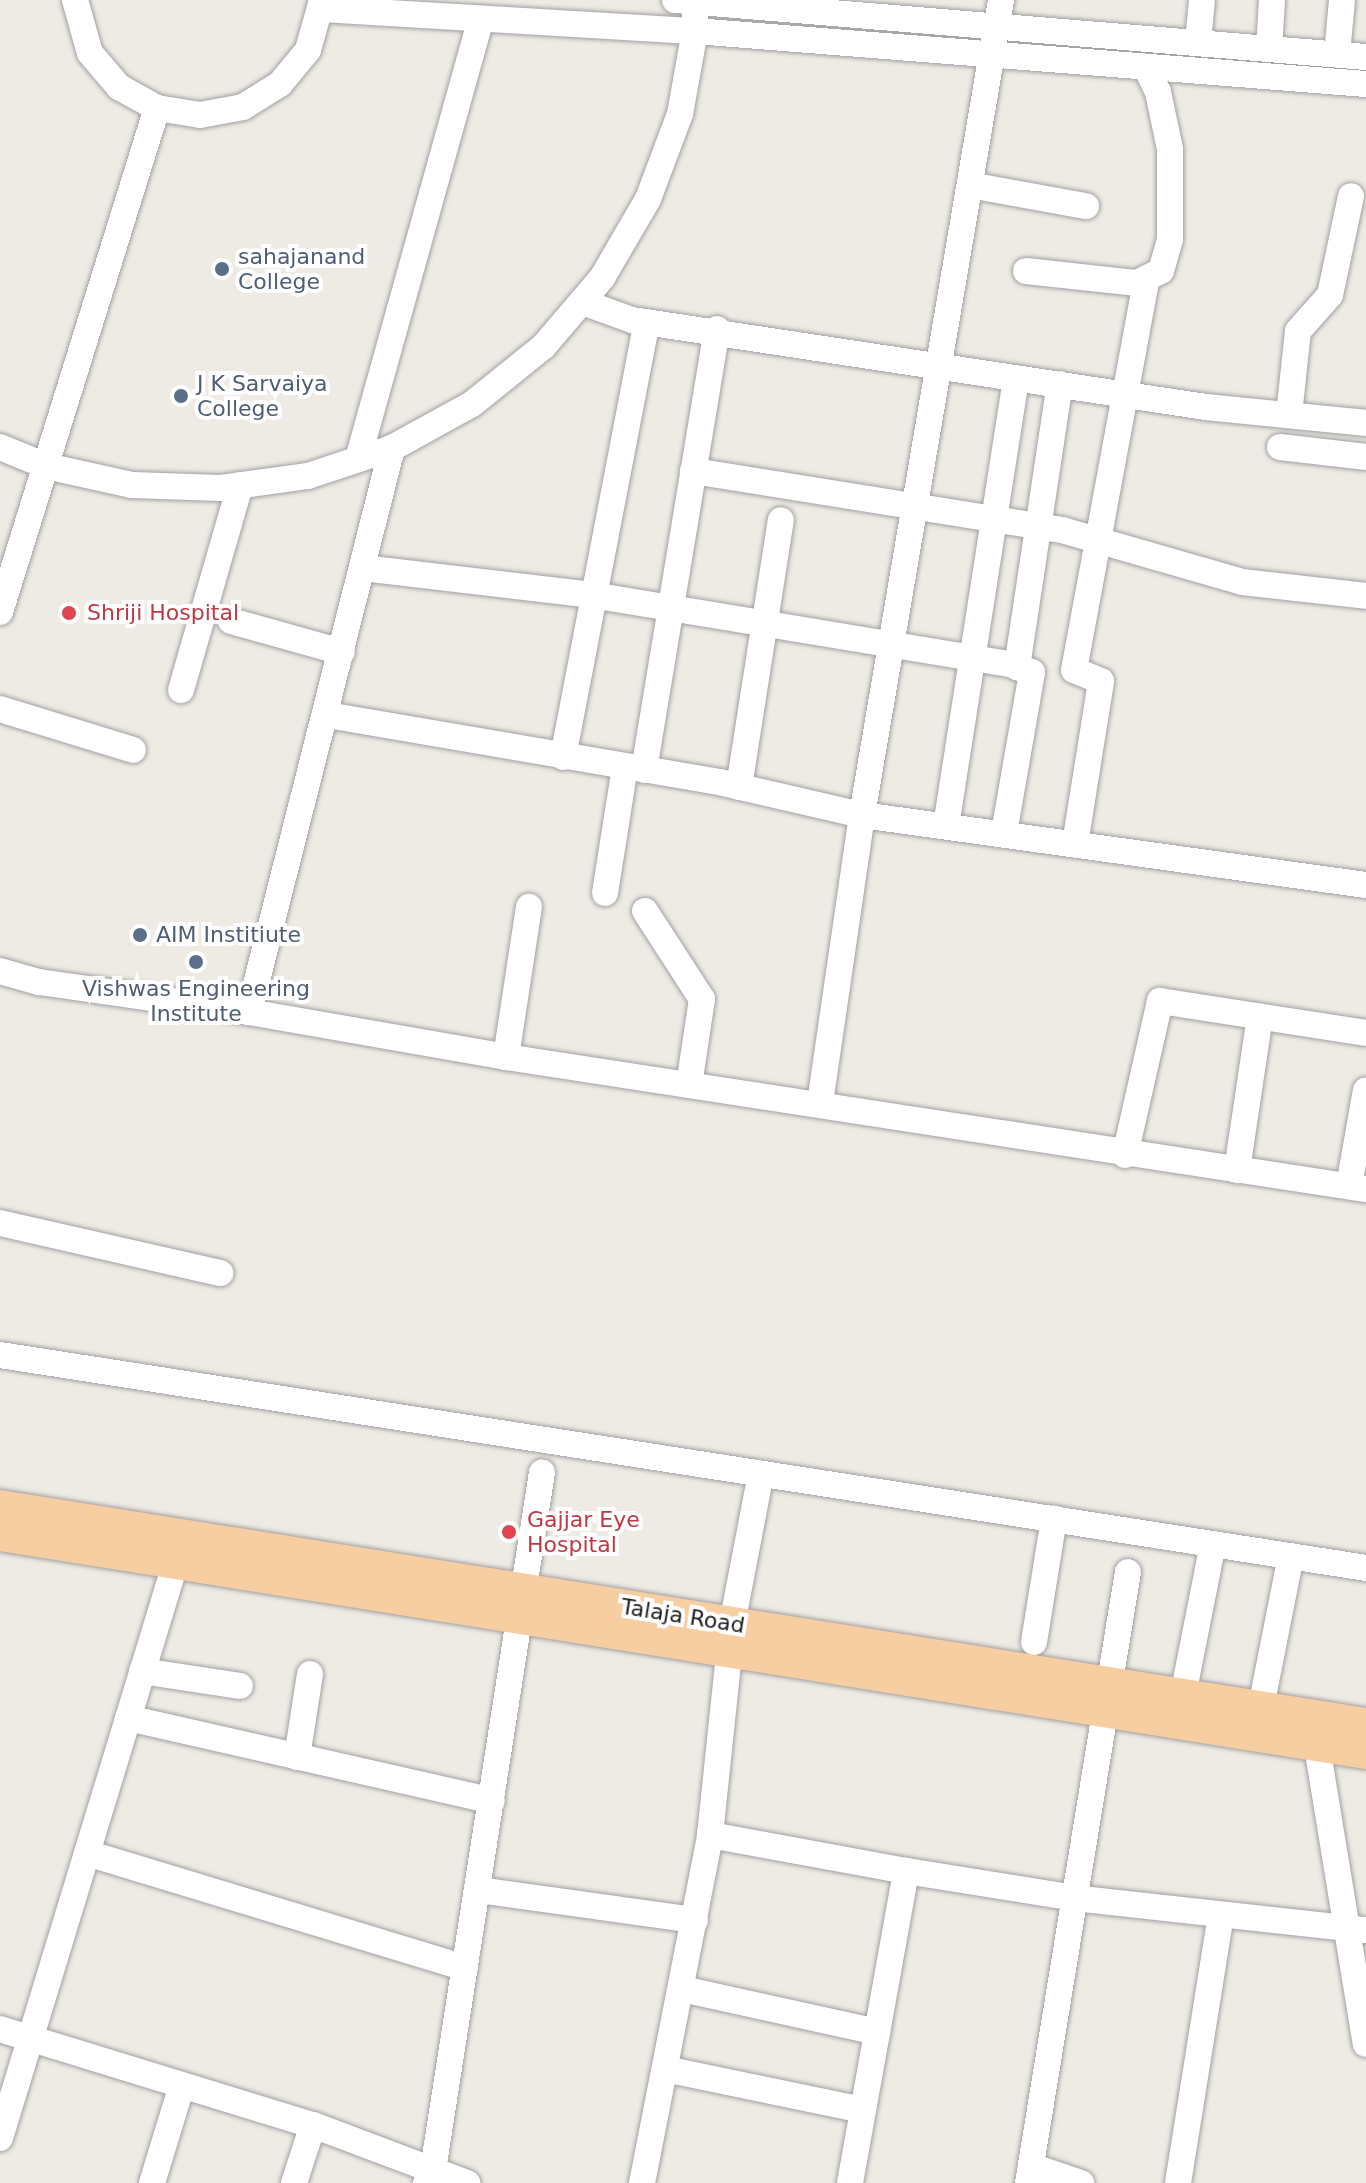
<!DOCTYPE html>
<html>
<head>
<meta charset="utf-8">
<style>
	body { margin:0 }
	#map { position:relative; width:1366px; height:2183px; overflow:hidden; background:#eeeae4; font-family:"DejaVu Sans",sans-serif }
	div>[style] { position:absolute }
	.roads { filter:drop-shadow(0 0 2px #a1a1a1) drop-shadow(0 0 2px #a1a1a1) }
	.minor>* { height:26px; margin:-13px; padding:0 13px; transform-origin:13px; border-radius:13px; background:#fff }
	.major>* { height:32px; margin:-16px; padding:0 16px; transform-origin:16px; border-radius:16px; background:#f6cea1 }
	.dots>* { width:22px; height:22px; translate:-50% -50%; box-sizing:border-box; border:4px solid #fff; border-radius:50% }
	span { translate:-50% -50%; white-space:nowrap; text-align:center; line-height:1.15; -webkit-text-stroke:8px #fff; paint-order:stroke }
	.service-label { font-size:22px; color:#4e5e75 }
	.left { translate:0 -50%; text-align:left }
	.health-label { font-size:22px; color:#be3a42 }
	.street-label { font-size:22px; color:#1d1d1d }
</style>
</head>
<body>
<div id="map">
	<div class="roads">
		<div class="minor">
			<div style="left:75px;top:0;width:55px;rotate:74.2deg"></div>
			<div style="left:90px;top:53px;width:45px;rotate:49.5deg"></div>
			<div style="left:119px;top:87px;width:43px;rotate:28.9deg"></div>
			<div style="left:157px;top:108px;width:44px;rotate:9.2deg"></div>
			<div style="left:200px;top:115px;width:44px;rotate:-10.5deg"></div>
			<div style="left:243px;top:107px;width:44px;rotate:-31.9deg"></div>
			<div style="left:280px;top:84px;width:44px;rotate:-50.5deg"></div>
			<div style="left:308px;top:50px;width:52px;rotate:-74.4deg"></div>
			<div style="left:675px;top:0;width:693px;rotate:4.72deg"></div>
			<div style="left:322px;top:9px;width:374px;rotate:3.4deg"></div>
			<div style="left:695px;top:31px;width:673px;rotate:4.52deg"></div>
			<div style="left:1198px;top:43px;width:43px;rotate:-84.7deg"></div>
			<div style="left:1269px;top:49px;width:49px;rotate:-86.5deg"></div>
			<div style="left:1337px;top:54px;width:54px;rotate:-84.7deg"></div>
			<div style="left:970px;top:185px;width:118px;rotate:10.3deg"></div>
			<div style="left:1026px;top:271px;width:112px;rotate:6.2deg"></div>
			<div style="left:1137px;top:283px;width:27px;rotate:-27deg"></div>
			<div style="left:1161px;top:271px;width:33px;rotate:-74deg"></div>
			<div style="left:1170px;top:239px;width:90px;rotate:-90deg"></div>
			<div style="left:1170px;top:149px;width:58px;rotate:-101.9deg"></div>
			<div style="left:1158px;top:92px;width:28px;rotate:-116deg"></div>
			<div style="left:582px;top:302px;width:53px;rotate:19.8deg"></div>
			<div style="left:632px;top:320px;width:581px;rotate:8.62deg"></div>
			<div style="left:1206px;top:407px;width:161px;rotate:5.7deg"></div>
			<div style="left:1289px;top:415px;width:84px;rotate:-83.9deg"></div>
			<div style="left:1298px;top:331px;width:48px;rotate:-48.4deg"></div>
			<div style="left:1330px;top:295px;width:101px;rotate:-78deg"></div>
			<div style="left:0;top:447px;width:50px;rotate:22.4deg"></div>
			<div style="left:46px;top:466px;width:88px;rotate:12.5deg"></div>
			<div style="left:132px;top:485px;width:89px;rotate:1.9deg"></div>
			<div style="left:221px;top:488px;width:88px;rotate:-7.9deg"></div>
			<div style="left:308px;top:476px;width:89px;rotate:-18.4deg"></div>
			<div style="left:392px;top:448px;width:91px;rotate:-28.8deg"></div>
			<div style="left:472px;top:404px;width:91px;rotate:-38.8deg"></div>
			<div style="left:543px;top:347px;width:91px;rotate:-49.5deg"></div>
			<div style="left:602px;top:278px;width:91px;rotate:-59.8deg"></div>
			<div style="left:648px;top:199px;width:91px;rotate:-69.4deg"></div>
			<div style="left:680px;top:114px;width:84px;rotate:-79.8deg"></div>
			<div style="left:695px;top:31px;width:31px;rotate:-90deg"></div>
			<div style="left:1280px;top:447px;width:87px;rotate:6.6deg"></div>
			<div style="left:358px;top:459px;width:457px;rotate:-74.4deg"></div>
			<div style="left:693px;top:471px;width:374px;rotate:9.1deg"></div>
			<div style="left:1062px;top:530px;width:187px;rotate:16.1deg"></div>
			<div style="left:1242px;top:582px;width:125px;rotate:6.4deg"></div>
			<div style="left:363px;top:568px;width:231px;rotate:6.7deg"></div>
			<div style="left:592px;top:595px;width:431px;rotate:9.4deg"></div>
			<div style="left:0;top:612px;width:528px;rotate:-72.7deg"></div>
			<div style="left:231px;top:621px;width:115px;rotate:15.6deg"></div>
			<div style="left:181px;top:690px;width:213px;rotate:-73.9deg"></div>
			<div style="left:0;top:709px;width:139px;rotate:17.1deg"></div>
			<div style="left:327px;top:715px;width:402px;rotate:9.7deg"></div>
			<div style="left:723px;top:783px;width:143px;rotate:13deg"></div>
			<div style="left:862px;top:815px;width:509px;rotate:7.91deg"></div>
			<div style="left:563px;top:757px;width:443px;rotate:-79.1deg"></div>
			<div style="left:644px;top:770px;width:447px;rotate:-80.6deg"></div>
			<div style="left:739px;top:787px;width:270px;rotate:-81.1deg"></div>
			<div style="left:946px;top:826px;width:453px;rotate:-81.1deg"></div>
			<div style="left:1004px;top:833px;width:163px;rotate:-80.1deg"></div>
			<div style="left:1032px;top:672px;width:16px;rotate:-162deg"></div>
			<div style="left:1017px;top:667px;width:286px;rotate:-81.4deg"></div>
			<div style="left:1075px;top:844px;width:165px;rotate:-80.9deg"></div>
			<div style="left:1101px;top:681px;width:29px;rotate:-158deg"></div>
			<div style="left:1074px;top:670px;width:395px;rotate:-79.5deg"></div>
			<div style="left:605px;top:893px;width:128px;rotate:-81deg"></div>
			<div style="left:645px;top:911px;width:105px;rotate:57.1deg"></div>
			<div style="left:702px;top:999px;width:87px;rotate:98.6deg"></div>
			<div style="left:0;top:971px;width:41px;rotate:15.8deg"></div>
			<div style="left:39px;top:982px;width:212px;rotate:8.1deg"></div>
			<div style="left:249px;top:1012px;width:261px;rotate:9.9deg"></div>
			<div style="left:506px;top:1057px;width:870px;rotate:8.73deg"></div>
			<div style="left:249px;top:1012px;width:582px;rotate:-75.77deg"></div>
			<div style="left:506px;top:1057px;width:152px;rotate:-81.3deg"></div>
			<div style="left:820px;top:1103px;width:291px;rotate:-81.7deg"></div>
			<div style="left:862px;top:815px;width:827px;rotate:-80.32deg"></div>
			<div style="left:1125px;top:1155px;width:158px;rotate:-77.2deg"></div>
			<div style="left:1160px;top:1001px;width:208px;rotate:8.8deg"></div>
			<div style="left:1237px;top:1170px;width:155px;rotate:-81.5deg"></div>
			<div style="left:1349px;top:1186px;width:97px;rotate:-80deg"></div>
			<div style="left:0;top:1223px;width:226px;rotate:12.8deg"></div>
			<div style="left:0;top:1355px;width:1383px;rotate:8.86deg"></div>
			<div style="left:1034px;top:1642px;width:125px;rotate:-80.8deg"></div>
			<div style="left:142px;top:1671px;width:99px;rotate:8.7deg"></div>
			<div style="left:1183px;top:1695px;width:154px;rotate:-78.8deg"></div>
			<div style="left:1261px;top:1707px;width:154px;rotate:-78.8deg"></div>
			<div style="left:128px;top:1718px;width:373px;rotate:12.8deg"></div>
			<div style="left:1314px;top:1728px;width:320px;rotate:80.7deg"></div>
			<div style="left:297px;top:1757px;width:84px;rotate:-81.1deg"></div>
			<div style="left:710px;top:1835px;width:199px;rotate:10.4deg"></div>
			<div style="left:87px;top:1853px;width:395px;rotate:16.9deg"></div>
			<div style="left:478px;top:1890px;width:219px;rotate:7.9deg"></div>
			<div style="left:682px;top:1989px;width:200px;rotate:12.4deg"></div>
			<div style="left:0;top:2029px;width:327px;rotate:17.1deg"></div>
			<div style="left:313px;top:2125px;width:165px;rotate:20.6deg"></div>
			<div style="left:665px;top:2069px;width:202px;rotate:11.7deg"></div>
			<div style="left:0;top:2138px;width:620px;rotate:-73.03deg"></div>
			<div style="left:1031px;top:2166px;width:53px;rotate:18.8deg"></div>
			<div style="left:152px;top:2183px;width:102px;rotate:-73deg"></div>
			<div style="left:294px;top:2183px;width:61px;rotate:-71.9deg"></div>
			<div style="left:426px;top:2183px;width:15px;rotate:-62deg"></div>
			<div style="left:433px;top:2170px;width:706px;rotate:-81.12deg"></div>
			<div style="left:642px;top:2183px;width:355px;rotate:-78.9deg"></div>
			<div style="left:710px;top:1835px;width:212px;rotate:-84deg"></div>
			<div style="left:732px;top:1624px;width:153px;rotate:-79.1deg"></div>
			<div style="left:850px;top:2183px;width:317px;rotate:-79.8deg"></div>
			<div style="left:906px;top:1871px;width:170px;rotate:9.1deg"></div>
			<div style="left:1074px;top:1898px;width:294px;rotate:6.3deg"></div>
			<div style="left:1028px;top:2183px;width:619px;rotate:-80.71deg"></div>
			<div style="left:1178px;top:2183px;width:270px;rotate:-80.9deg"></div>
		</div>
		<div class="major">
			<div style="left:0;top:1506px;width:1383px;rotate:9.07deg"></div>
			<div style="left:0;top:1535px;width:1383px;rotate:9.07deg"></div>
		</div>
	</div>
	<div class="dots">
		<div style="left:222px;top:269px;background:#5c6f8a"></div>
		<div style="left:181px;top:396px;background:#5c6f8a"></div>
		<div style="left:69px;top:613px;background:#e0444e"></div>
		<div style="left:140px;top:935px;background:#5c6f8a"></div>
		<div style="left:196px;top:962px;background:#5c6f8a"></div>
		<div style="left:509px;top:1532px;background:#e0444e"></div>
	</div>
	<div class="service-label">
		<span class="left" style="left:238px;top:269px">sahajanand<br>College</span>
		<span class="left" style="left:197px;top:396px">J K Sarvaiya<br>College</span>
		<span class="left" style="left:156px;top:935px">AIM Institiute</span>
		<span style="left:196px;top:1001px">Vishwas Engineering<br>Institute</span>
	</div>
	<div class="health-label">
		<span class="left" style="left:87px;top:613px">Shriji Hospital</span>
		<span class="left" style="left:527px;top:1532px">Gajjar Eye<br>Hospital</span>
	</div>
	<div class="street-label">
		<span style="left:683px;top:1616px;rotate:9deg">Talaja Road</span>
	</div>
</div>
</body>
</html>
